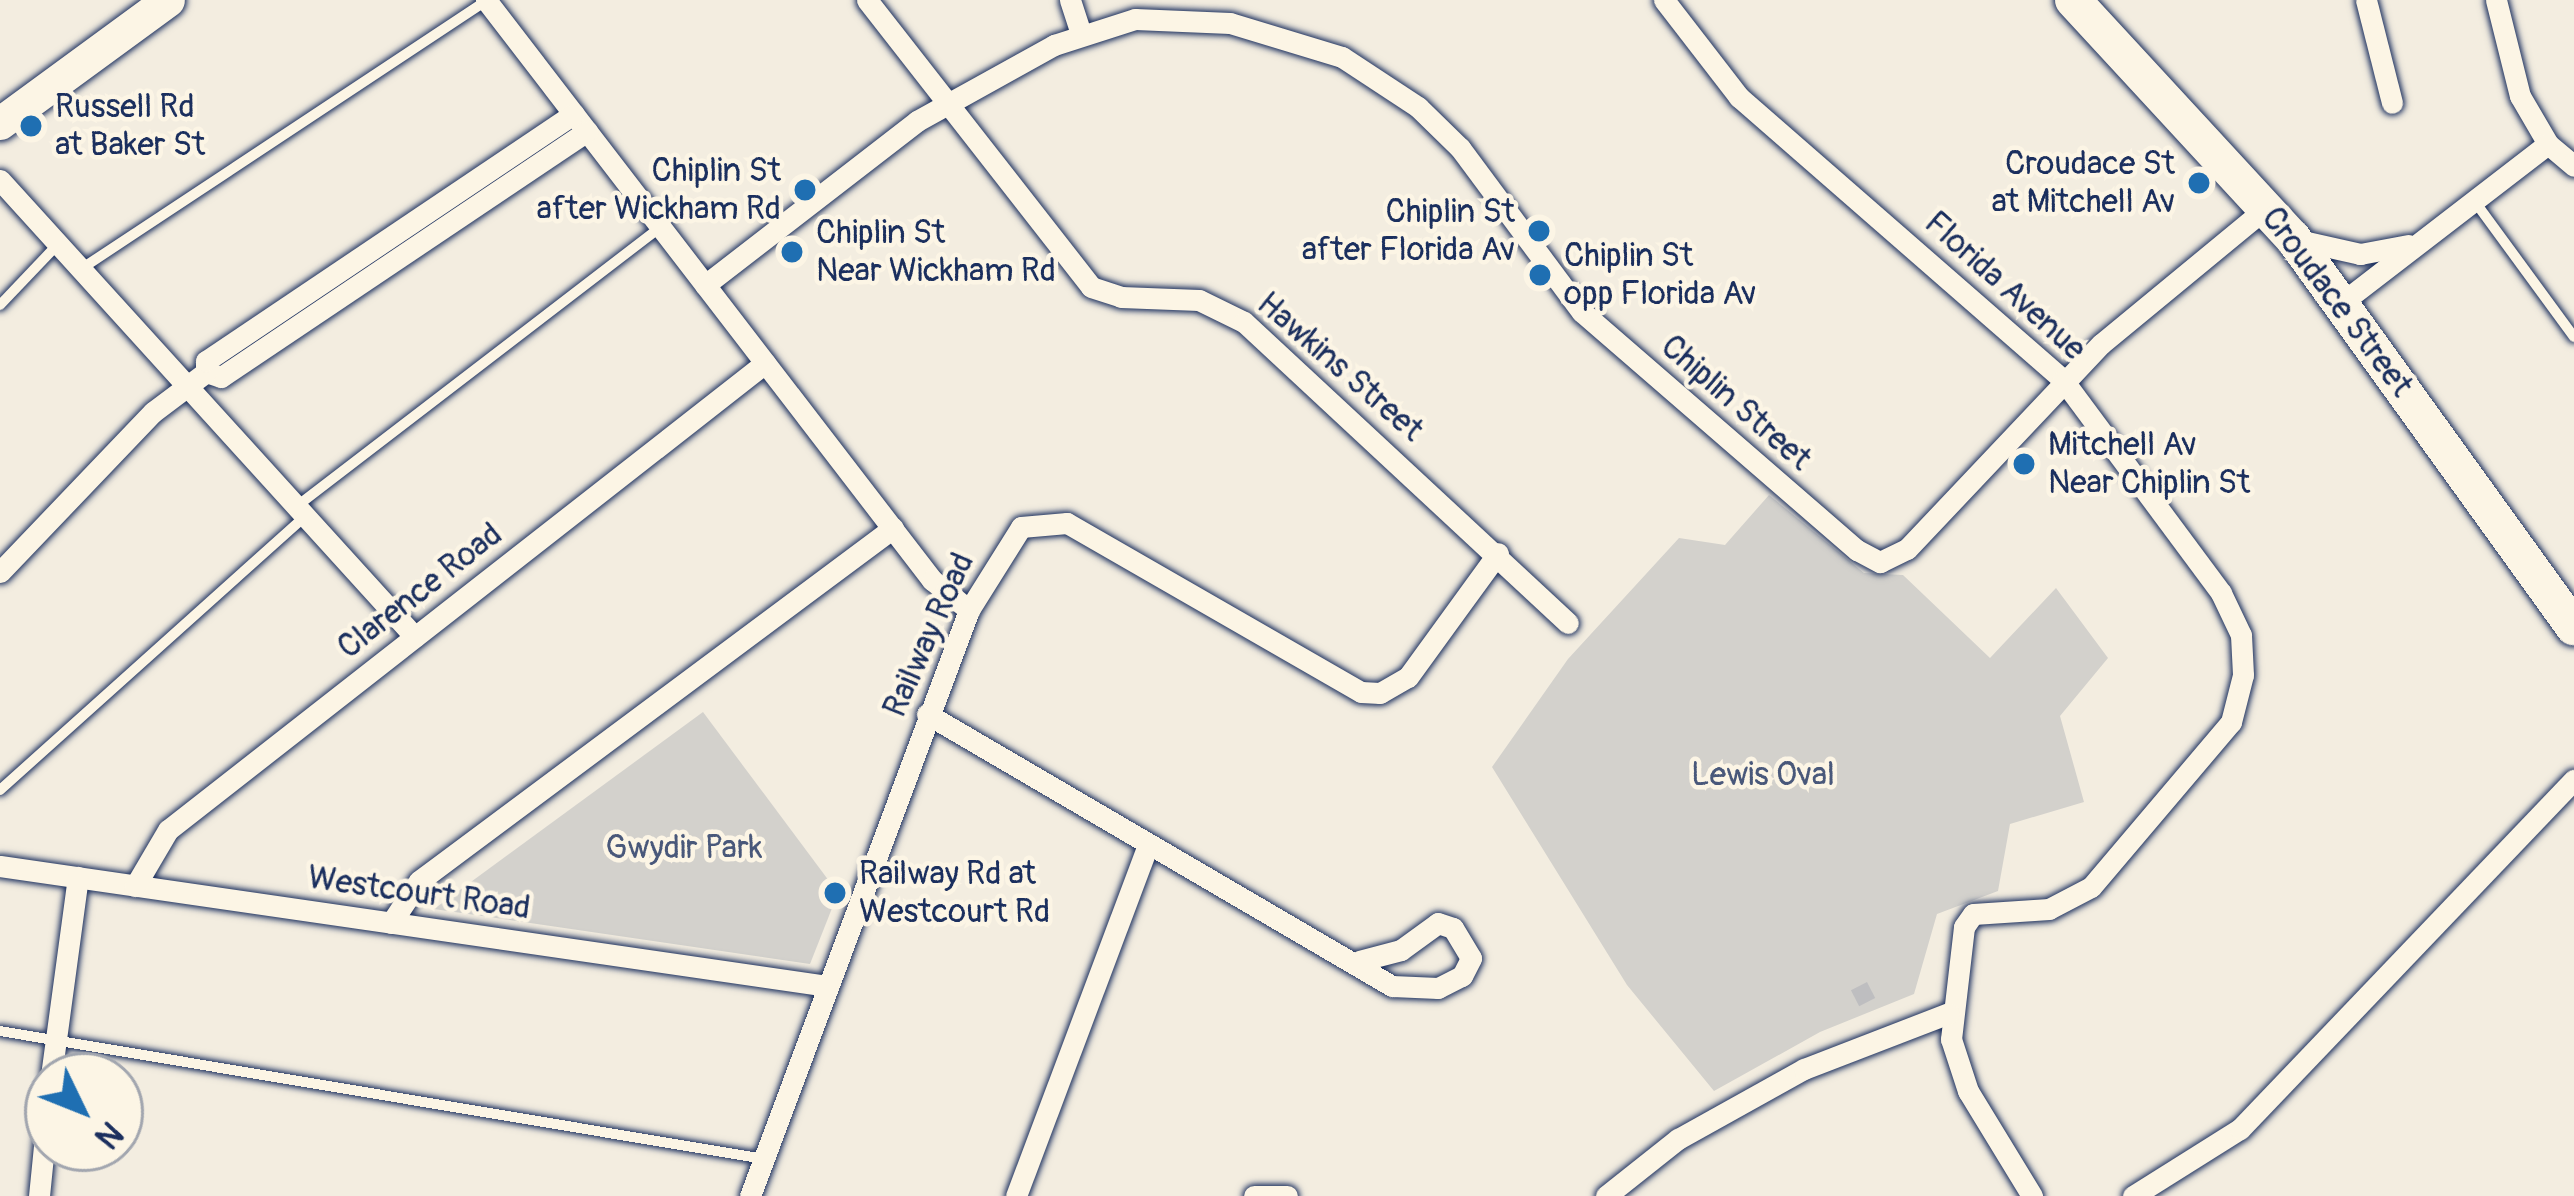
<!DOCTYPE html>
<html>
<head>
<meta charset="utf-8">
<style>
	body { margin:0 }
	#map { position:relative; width:2574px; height:1196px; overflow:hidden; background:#f3ede0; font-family:Pangolin,sans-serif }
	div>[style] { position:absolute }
	.green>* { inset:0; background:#d3d1cc }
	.building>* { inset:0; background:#bebec0; transform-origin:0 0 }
	.roads { filter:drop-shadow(0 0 3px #1b2f5e) drop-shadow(0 0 3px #1b2f5e) }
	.service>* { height:10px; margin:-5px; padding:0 5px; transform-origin:5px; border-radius:5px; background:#fcf5e5 }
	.minor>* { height:21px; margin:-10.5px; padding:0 10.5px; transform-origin:10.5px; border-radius:10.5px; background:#fcf5e5 }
	.primary>* { height:33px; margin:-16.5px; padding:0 16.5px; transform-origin:16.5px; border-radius:16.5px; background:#fcf5e5 }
	.trunk>* { height:36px; margin:-18px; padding:0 18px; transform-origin:18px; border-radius:18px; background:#fcf5e5 }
	.dots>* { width:33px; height:33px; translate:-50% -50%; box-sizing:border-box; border:6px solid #fcf5e5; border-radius:50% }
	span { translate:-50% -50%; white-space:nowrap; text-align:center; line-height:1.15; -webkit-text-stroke:9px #fcf5e5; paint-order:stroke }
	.poi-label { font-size:33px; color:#1b2f5e }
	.left { translate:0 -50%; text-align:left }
	.right { translate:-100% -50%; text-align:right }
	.street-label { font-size:33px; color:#1b2f5e }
	.park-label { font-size:33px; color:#49587a }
	.north { position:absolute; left:24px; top:1052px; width:120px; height:120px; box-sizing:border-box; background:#fcf5e5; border:3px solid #a2a6af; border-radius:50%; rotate:133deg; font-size:33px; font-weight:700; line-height:48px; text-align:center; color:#1b2f5e }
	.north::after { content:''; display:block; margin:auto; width:42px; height:54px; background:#1f6fb2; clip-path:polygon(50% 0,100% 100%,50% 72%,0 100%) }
</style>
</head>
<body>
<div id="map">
	<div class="green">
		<div style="clip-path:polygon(1769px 495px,1864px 573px,1903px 575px,1990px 658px,2056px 588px,2108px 658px,2060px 716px,2084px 802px,2010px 824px,1998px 891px,1937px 914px,1914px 994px,1820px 1032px,1714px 1091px,1627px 985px,1492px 767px,1568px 659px,1679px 538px,1725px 545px)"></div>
		<div style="clip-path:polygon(703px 712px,838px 893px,810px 964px,434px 909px)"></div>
	</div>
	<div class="building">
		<div style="left:1867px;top:982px;width:18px;height:18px;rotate:63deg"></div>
	</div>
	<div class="roads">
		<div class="service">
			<div style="left:2473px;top:199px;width:171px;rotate:53.8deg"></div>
			<div style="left:81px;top:269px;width:487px;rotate:-33.5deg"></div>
			<div style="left:0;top:305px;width:84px;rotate:-46.4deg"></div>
			<div style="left:297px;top:506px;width:458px;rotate:-37.5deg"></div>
			<div style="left:0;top:790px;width:410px;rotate:-41.9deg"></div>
			<div style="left:0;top:1031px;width:775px;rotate:9.51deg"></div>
		</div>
		<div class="minor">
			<div style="left:486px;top:0;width:732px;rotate:52.44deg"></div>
			<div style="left:932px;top:580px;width:48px;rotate:39deg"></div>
			<div style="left:867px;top:0;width:364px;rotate:52deg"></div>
			<div style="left:1091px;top:287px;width:32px;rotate:18deg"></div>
			<div style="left:1121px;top:297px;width:78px;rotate:2.2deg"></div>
			<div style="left:1199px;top:300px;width:50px;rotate:26.1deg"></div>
			<div style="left:1244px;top:322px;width:442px;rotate:42.9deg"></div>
			<div style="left:1070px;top:0;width:36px;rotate:72deg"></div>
			<div style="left:1664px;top:0;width:123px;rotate:52.3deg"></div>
			<div style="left:1739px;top:97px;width:430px;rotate:41.1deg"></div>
			<div style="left:2063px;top:380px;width:265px;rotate:53.4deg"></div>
			<div style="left:2221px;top:593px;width:47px;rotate:64.5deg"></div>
			<div style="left:2241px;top:635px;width:40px;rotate:87.1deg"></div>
			<div style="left:2243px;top:675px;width:49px;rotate:104.3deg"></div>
			<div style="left:2231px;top:722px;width:216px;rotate:130.3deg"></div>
			<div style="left:2091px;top:887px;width:47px;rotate:152.4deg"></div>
			<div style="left:2049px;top:909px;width:76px;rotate:176.2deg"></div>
			<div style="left:1973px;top:914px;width:16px;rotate:125deg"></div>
			<div style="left:1964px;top:927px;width:113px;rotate:96.6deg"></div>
			<div style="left:1951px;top:1039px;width:55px;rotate:71.9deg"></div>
			<div style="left:1968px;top:1091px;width:123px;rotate:58.6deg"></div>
			<div style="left:2366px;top:0;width:106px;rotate:75.8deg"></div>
			<div style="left:2496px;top:0;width:99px;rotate:76deg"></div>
			<div style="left:2520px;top:96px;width:56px;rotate:59.7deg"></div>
			<div style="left:0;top:180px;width:617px;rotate:47.76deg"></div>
			<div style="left:2298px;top:240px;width:64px;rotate:12.7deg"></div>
			<div style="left:2360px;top:254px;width:49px;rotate:-10.6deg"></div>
			<div style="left:705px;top:285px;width:268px;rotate:-37.7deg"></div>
			<div style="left:917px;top:121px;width:157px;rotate:-29deg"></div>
			<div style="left:1054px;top:45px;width:85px;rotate:-17.8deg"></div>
			<div style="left:1135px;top:19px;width:95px;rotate:2.4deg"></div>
			<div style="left:1230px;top:23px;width:117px;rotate:16.9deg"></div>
			<div style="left:1342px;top:57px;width:91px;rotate:33.3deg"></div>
			<div style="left:1418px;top:107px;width:59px;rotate:44.3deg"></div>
			<div style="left:1460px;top:148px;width:204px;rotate:53.4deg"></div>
			<div style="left:1582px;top:312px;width:364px;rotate:40.9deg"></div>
			<div style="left:1857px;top:550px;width:26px;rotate:28deg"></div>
			<div style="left:1880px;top:562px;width:30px;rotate:-26deg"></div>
			<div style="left:1907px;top:549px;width:282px;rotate:-46.6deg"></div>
			<div style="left:2101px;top:344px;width:215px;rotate:-39.5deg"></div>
			<div style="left:2340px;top:304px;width:262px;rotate:-37.6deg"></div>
			<div style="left:2548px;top:144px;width:34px;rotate:40deg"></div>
			<div style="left:206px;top:372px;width:16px;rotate:18deg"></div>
			<div style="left:221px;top:377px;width:441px;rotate:-33.9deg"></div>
			<div style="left:0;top:572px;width:221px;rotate:-46.3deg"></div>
			<div style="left:153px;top:412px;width:66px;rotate:-37deg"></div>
			<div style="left:206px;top:372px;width:11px;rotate:-90deg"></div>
			<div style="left:206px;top:361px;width:443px;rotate:-33.9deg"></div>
			<div style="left:927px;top:714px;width:539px;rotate:30.33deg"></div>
			<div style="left:1392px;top:986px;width:46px;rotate:2.5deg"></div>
			<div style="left:1438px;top:988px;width:27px;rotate:-27deg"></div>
			<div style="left:1462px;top:976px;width:20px;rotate:-63deg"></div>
			<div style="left:1471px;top:958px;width:35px;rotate:-121deg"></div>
			<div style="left:1453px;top:928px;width:16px;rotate:-162deg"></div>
			<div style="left:1438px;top:923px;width:46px;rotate:143.9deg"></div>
			<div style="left:1401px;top:950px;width:43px;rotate:165.3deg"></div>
			<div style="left:0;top:866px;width:837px;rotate:8.25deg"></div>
			<div style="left:135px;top:886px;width:65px;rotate:-59.5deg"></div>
			<div style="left:168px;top:830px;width:758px;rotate:-38.03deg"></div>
			<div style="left:391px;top:923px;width:50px;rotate:-56.3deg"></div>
			<div style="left:419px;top:881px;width:591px;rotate:-36.68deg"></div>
			<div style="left:51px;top:1076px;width:201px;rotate:-82.3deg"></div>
			<div style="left:39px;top:1196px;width:90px;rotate:-84.3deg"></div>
			<div style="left:750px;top:1196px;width:626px;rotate:-69.51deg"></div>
			<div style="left:969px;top:610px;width:98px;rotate:-57.9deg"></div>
			<div style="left:1021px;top:527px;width:46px;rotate:-5deg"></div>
			<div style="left:1067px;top:523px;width:339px;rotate:29.9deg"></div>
			<div style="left:1361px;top:692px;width:19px;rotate:3deg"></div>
			<div style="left:1380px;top:693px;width:32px;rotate:-30deg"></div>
			<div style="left:1408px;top:677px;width:153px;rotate:-54deg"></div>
			<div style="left:1016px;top:1196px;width:376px;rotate:-69.4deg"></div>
			<div style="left:1254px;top:1196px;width:33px"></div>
			<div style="left:1606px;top:1196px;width:92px;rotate:-38.4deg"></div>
			<div style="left:1678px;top:1139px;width:144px;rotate:-29.1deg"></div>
			<div style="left:1804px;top:1069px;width:155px;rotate:-21.1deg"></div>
			<div style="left:2133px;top:1196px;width:126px;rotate:-32.1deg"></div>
			<div style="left:2240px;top:1129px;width:483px;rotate:-46.3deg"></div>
		</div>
		<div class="primary">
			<div style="left:0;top:123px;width:208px;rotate:-36.2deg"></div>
		</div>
		<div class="trunk">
			<div style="left:2073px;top:0;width:324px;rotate:47.3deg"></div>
			<div style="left:2293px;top:238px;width:480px;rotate:54.2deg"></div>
		</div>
	</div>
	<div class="dots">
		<div style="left:31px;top:126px;background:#1f6fb2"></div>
		<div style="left:2199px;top:183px;background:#1f6fb2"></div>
		<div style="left:805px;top:190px;background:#1f6fb2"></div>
		<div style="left:1539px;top:231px;background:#1f6fb2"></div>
		<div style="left:792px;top:252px;background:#1f6fb2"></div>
		<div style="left:1540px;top:275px;background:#1f6fb2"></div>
		<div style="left:2024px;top:464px;background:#1f6fb2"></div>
		<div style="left:835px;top:893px;background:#1f6fb2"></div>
	</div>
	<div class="poi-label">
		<span class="left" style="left:55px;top:126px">Russell Rd<br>at Baker St</span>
		<span class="right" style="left:2175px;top:183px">Croudace St<br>at Mitchell Av</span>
		<span class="right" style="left:781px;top:190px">Chiplin St<br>after Wickham Rd</span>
		<span class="right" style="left:1515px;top:231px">Chiplin St<br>after Florida Av</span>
		<span class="left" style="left:816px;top:252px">Chiplin St<br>Near Wickham Rd</span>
		<span class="left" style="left:1564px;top:275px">Chiplin St<br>opp Florida Av</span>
		<span class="left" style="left:2048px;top:464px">Mitchell Av<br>Near Chiplin St</span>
		<span class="left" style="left:859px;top:893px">Railway Rd at<br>Westcourt Rd</span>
	</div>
	<div class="street-label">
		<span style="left:2005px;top:286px;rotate:42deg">Florida Avenue</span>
		<span style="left:2337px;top:302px;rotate:53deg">Croudace Street</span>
		<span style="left:1340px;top:367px;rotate:41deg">Hawkins Street</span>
		<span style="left:1736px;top:403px;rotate:41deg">Chiplin Street</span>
		<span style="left:420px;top:591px;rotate:-38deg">Clarence Road</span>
		<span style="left:929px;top:635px;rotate:-66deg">Railway Road</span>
		<span style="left:419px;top:893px;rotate:8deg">Westcourt Road</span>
	</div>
	<div class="park-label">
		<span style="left:1763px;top:775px">Lewis Oval</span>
		<span style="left:684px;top:848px">Gwydir Park</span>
	</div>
	<div class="north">N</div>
</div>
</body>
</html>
